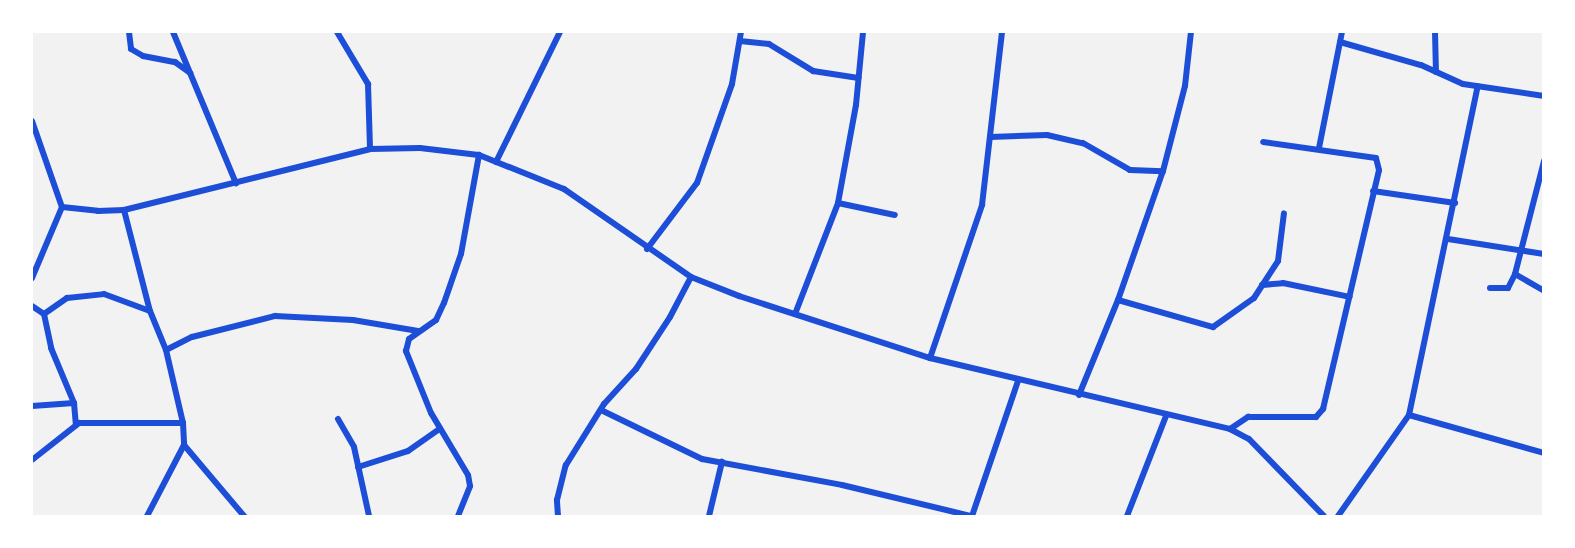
<!DOCTYPE html>
<html>
<head>
<meta charset="utf-8">
<style>
	body { margin:0 }
	#map { position:relative; width:1575px; height:548px; overflow:hidden; background:#f2f2f2; font-family:Rubik,sans-serif }
	div>[style] { position:absolute }
	.minor>* { height:6px; margin:-3px; padding:0 3px; transform-origin:3px; border-radius:3px; background:#1d4ed8 }
	span { translate:-50% -50%; white-space:nowrap; text-align:center; line-height:1.15; -webkit-text-stroke:4.5px #fff; paint-order:stroke }
	.frame { position:absolute; inset:0; border:33px solid #fff; pointer-events:none }
</style>
</head>
<body>
<div id="map">
	<div class="minor">
		<div style="left:129px;top:32px;width:17px;rotate:83deg"></div>
		<div style="left:131px;top:49px;width:14px;rotate:30deg"></div>
		<div style="left:143px;top:56px;width:33px;rotate:11deg"></div>
		<div style="left:175px;top:62px;width:19px;rotate:36deg"></div>
		<div style="left:173px;top:32px;width:164px;rotate:67.4deg"></div>
		<div style="left:337px;top:32px;width:61px;rotate:59.2deg"></div>
		<div style="left:368px;top:84px;width:65px;rotate:88.2deg"></div>
		<div style="left:1435px;top:32px;width:40px;rotate:88.6deg"></div>
		<div style="left:740px;top:41px;width:29px;rotate:6deg"></div>
		<div style="left:769px;top:44px;width:52px;rotate:31.5deg"></div>
		<div style="left:813px;top:71px;width:46px;rotate:8.8deg"></div>
		<div style="left:1340px;top:42px;width:84px;rotate:15.9deg"></div>
		<div style="left:1421px;top:65px;width:46px;rotate:24.3deg"></div>
		<div style="left:1463px;top:84px;width:82px;rotate:8.4deg"></div>
		<div style="left:32px;top:121px;width:91px;rotate:70.8deg"></div>
		<div style="left:62px;top:207px;width:36px;rotate:6deg"></div>
		<div style="left:98px;top:211px;width:26px;rotate:-2deg"></div>
		<div style="left:124px;top:210px;width:253px;rotate:-13.9deg"></div>
		<div style="left:370px;top:149px;width:50px;rotate:-1.1deg"></div>
		<div style="left:420px;top:148px;width:59px;rotate:6.8deg"></div>
		<div style="left:479px;top:155px;width:92px;rotate:21.8deg"></div>
		<div style="left:564px;top:189px;width:155px;rotate:34.7deg"></div>
		<div style="left:691px;top:277px;width:52px;rotate:21.6deg"></div>
		<div style="left:739px;top:296px;width:201px;rotate:18deg"></div>
		<div style="left:930px;top:358px;width:308px;rotate:13.3deg"></div>
		<div style="left:1230px;top:429px;width:21px;rotate:28deg"></div>
		<div style="left:1249px;top:439px;width:107px;rotate:45.8deg"></div>
		<div style="left:990px;top:137px;width:57px;rotate:-2deg"></div>
		<div style="left:1047px;top:135px;width:37px;rotate:13deg"></div>
		<div style="left:1083px;top:143px;width:54px;rotate:29.9deg"></div>
		<div style="left:1130px;top:170px;width:33px;rotate:2deg"></div>
		<div style="left:1319px;top:148px;width:118px;rotate:-78.8deg"></div>
		<div style="left:496px;top:162px;width:145px;rotate:-63.8deg"></div>
		<div style="left:1373px;top:191px;width:83px;rotate:8.3deg"></div>
		<div style="left:838px;top:203px;width:58px;rotate:11.9deg"></div>
		<div style="left:124px;top:210px;width:104px;rotate:75.6deg"></div>
		<div style="left:150px;top:311px;width:42px;rotate:67.7deg"></div>
		<div style="left:166px;top:350px;width:75px;rotate:76.9deg"></div>
		<div style="left:183px;top:423px;width:22px;rotate:87deg"></div>
		<div style="left:184px;top:445px;width:80px;rotate:117.5deg"></div>
		<div style="left:1448px;top:239px;width:97px;rotate:8.9deg"></div>
		<div style="left:647px;top:249px;width:83px;rotate:-52.9deg"></div>
		<div style="left:697px;top:183px;width:105px;rotate:-70.5deg"></div>
		<div style="left:732px;top:84px;width:53px;rotate:-80.2deg"></div>
		<div style="left:1515px;top:274px;width:34px;rotate:30deg"></div>
		<div style="left:32px;top:278px;width:77px;rotate:-67.1deg"></div>
		<div style="left:1262px;top:285px;width:21px;rotate:-5deg"></div>
		<div style="left:1283px;top:283px;width:68px;rotate:11.8deg"></div>
		<div style="left:1490px;top:288px;width:18px"></div>
		<div style="left:1508px;top:288px;width:16px;rotate:-63deg"></div>
		<div style="left:1515px;top:274px;width:117px;rotate:-75.6deg"></div>
		<div style="left:1118px;top:300px;width:99px;rotate:15.9deg"></div>
		<div style="left:1213px;top:327px;width:50px;rotate:-35.3deg"></div>
		<div style="left:1254px;top:298px;width:44px;rotate:-57deg"></div>
		<div style="left:1278px;top:261px;width:48px;rotate:-82.9deg"></div>
		<div style="left:32px;top:306px;width:14px;rotate:34deg"></div>
		<div style="left:44px;top:314px;width:35px;rotate:78deg"></div>
		<div style="left:51px;top:348px;width:60px;rotate:67.3deg"></div>
		<div style="left:74px;top:403px;width:22px;rotate:85deg"></div>
		<div style="left:44px;top:314px;width:28px;rotate:-35deg"></div>
		<div style="left:67px;top:298px;width:37px;rotate:-6deg"></div>
		<div style="left:104px;top:294px;width:49px;rotate:20.3deg"></div>
		<div style="left:795px;top:314px;width:119px;rotate:-68.8deg"></div>
		<div style="left:838px;top:203px;width:100px;rotate:-79.6deg"></div>
		<div style="left:856px;top:105px;width:73px;rotate:-84.5deg"></div>
		<div style="left:166px;top:350px;width:29px;rotate:-27deg"></div>
		<div style="left:192px;top:337px;width:86px;rotate:-14.2deg"></div>
		<div style="left:275px;top:316px;width:78px;rotate:2.9deg"></div>
		<div style="left:353px;top:320px;width:66px;rotate:9.6deg"></div>
		<div style="left:930px;top:358px;width:162px;rotate:-71.2deg"></div>
		<div style="left:982px;top:205px;width:174px;rotate:-83.4deg"></div>
		<div style="left:1079px;top:395px;width:103px;rotate:-67.7deg"></div>
		<div style="left:1118px;top:300px;width:137px;rotate:-70.8deg"></div>
		<div style="left:1163px;top:171px;width:88px;rotate:-75.5deg"></div>
		<div style="left:1185px;top:86px;width:54px;rotate:-83.7deg"></div>
		<div style="left:32px;top:406px;width:42px;rotate:-4.1deg"></div>
		<div style="left:603px;top:411px;width:110px;rotate:25.9deg"></div>
		<div style="left:702px;top:459px;width:142px;rotate:10.5deg"></div>
		<div style="left:842px;top:485px;width:133px;rotate:13.5deg"></div>
		<div style="left:1409px;top:415px;width:140px;rotate:15.7deg"></div>
		<div style="left:338px;top:419px;width:32px;rotate:60deg"></div>
		<div style="left:354px;top:447px;width:71px;rotate:77.7deg"></div>
		<div style="left:1230px;top:429px;width:22px;rotate:-34deg"></div>
		<div style="left:1248px;top:417px;width:68px"></div>
		<div style="left:1316px;top:417px;width:11px;rotate:-49deg"></div>
		<div style="left:1323px;top:409px;width:245px;rotate:-76.8deg"></div>
		<div style="left:1379px;top:170px;width:12px;rotate:-104deg"></div>
		<div style="left:1376px;top:158px;width:114px;rotate:-171.9deg"></div>
		<div style="left:184px;top:445px;width:93px;rotate:49.8deg"></div>
		<div style="left:32px;top:460px;width:60px;rotate:-38.2deg"></div>
		<div style="left:79px;top:423px;width:104px"></div>
		<div style="left:358px;top:467px;width:52px;rotate:-17.7deg"></div>
		<div style="left:408px;top:451px;width:39px;rotate:-35deg"></div>
		<div style="left:458px;top:516px;width:32px;rotate:-68deg"></div>
		<div style="left:470px;top:486px;width:11px;rotate:-100deg"></div>
		<div style="left:468px;top:475px;width:72px;rotate:-120.8deg"></div>
		<div style="left:431px;top:413px;width:67px;rotate:-112deg"></div>
		<div style="left:406px;top:351px;width:12px;rotate:-76deg"></div>
		<div style="left:409px;top:339px;width:33px;rotate:-35deg"></div>
		<div style="left:436px;top:320px;width:19px;rotate:-65deg"></div>
		<div style="left:444px;top:303px;width:52px;rotate:-70.9deg"></div>
		<div style="left:461px;top:254px;width:101px;rotate:-79.7deg"></div>
		<div style="left:558px;top:516px;width:16px;rotate:-94deg"></div>
		<div style="left:557px;top:500px;width:36px;rotate:-76deg"></div>
		<div style="left:566px;top:465px;width:72px;rotate:-58.1deg"></div>
		<div style="left:604px;top:404px;width:47px;rotate:-47.6deg"></div>
		<div style="left:636px;top:369px;width:62px;rotate:-56.8deg"></div>
		<div style="left:670px;top:317px;width:45px;rotate:-62.3deg"></div>
		<div style="left:709px;top:516px;width:56px;rotate:-76.5deg"></div>
		<div style="left:972px;top:516px;width:143px;rotate:-71.2deg"></div>
		<div style="left:1127px;top:516px;width:107px;rotate:-68.7deg"></div>
		<div style="left:1338px;top:516px;width:123px;rotate:-54.9deg"></div>
		<div style="left:1409px;top:415px;width:336px;rotate:-78.2deg"></div>
	</div>
	<div class="frame"></div>
</div>
</body>
</html>
